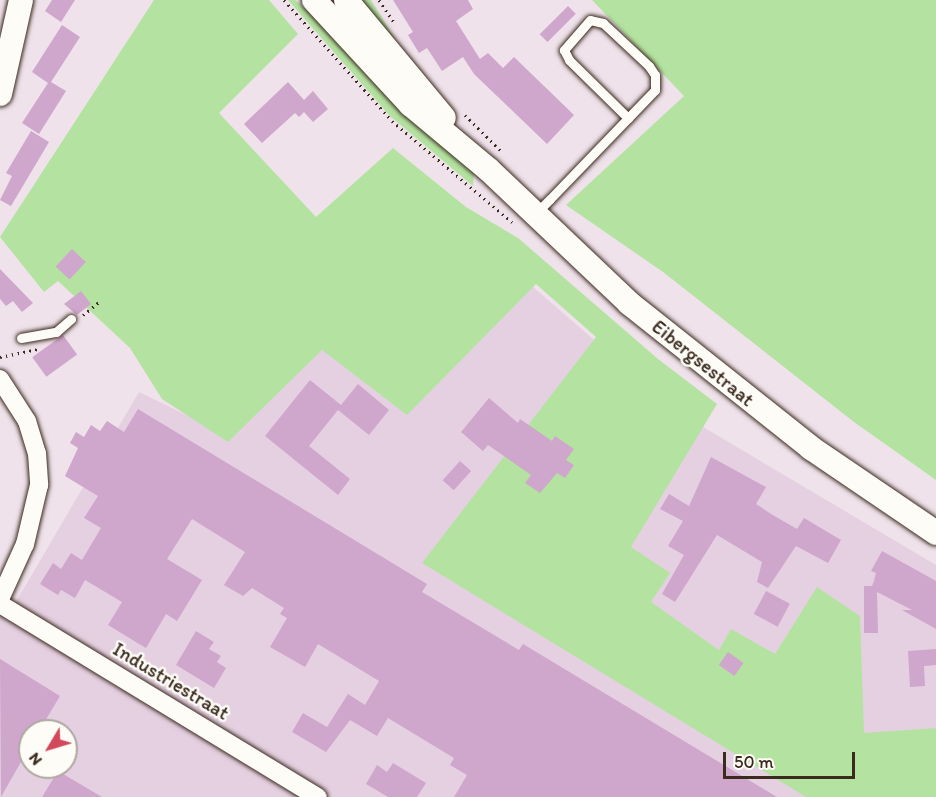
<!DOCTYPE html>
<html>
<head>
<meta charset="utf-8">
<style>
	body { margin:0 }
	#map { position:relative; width:936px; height:797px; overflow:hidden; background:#efe2ea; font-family:Itim,sans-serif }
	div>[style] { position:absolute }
	.built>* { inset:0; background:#e5d0e1 }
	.green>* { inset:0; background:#b4e3a1 }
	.building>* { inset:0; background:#cfa6cc; transform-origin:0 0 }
	.path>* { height:3px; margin-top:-1.5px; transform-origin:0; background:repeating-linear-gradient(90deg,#3b2a1e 0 1.5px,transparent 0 6px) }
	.roads { filter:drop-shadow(0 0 2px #3b2a1e) drop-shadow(0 0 2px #3b2a1e) }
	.lane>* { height:9px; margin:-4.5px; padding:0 4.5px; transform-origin:4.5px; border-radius:4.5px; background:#fdfcf7 }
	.street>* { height:18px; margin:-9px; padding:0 9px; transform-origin:9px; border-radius:9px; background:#fdfcf7 }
	.secondary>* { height:24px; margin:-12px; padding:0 12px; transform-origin:12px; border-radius:12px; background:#fdfcf7 }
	span { translate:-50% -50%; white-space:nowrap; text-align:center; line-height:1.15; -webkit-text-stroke:5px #fdfcf7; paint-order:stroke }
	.street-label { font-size:20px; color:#3b2a1e }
	.north { position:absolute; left:18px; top:719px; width:60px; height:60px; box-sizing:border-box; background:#fdfcf7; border:2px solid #afa8a0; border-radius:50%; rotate:232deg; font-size:16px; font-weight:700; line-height:24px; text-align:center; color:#3b2a1e }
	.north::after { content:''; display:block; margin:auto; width:21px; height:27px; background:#d1495b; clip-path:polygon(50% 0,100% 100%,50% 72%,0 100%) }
	.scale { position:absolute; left:723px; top:752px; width:132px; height:27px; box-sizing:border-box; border:3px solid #3b2a1e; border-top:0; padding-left:8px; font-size:18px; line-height:21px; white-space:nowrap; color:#3b2a1e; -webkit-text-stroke:4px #fdfcf7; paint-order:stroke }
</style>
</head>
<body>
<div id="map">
	<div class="built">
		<div style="clip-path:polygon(evenodd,443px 209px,676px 411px,936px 565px,936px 797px,0 797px,0 613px,7px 617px,139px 392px,211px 427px,443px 209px,30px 731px,66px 731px,66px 767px,30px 767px,30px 731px)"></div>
	</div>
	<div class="green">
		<div style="clip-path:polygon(154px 0,269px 0,298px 34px,219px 113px,316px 217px,393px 148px,466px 207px,518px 238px,658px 359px,717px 404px,631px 547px,670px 573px,651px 602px,719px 650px,731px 629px,775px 654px,817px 587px,860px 616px,864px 733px,936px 728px,936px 797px,806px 797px,422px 563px,596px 337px,536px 284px,407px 415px,322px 350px,228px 442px,162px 399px,130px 348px,58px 281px,44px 292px,0 237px)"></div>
		<div style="clip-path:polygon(288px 0,295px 0,327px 24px,375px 78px,474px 174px,473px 186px,390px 116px)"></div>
		<div style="clip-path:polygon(355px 0,371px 0,419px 78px)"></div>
		<div style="clip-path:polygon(592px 0,936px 0,936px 480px,854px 422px,663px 272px,566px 205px,684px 96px)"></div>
	</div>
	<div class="building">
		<div style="clip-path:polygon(52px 0,75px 0,61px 22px,45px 11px)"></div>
		<div style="clip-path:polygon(393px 0,468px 0,473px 9px,456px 21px,480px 59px,488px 53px,503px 68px,514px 57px,574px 115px,547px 144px,474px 74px,463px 57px,442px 71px,427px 48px,419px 53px,408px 35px,413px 32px)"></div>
		<div style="left:568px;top:6px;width:11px;height:40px;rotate:45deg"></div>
		<div style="clip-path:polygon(62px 25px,80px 37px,51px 82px,66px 91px,39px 134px,22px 123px,48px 83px,32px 72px)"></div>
		<div style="clip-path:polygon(288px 82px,304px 100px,313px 91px,328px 109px,313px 122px,304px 112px,299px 117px,295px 113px,262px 143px,244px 124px)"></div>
		<div style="clip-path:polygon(31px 131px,49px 142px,11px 206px,0 200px,12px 176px,6px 173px)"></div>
		<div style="left:72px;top:249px;width:19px;height:24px;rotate:43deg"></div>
		<div style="clip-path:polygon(0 269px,33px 303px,22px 312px,13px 301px,6px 306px,0 299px)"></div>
		<div style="clip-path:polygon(81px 291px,91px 304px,77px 315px,64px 304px)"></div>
		<div style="left:63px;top:335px;width:24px;height:38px;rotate:54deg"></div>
		<div style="clip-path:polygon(310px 380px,341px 405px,358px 384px,389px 410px,369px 435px,338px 410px,309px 446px,350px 479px,338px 495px,265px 436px)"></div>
		<div style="clip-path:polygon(489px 398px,518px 423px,520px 419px,552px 441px,555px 436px,574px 449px,566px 460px,574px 465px,565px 478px,557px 473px,540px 493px,525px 483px,531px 475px,488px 445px,483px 451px,461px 432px)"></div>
		<div style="clip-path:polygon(138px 409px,427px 584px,422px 592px,519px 650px,523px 644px,777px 797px,454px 797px,467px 775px,450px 765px,454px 758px,388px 718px,377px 736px,350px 720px,326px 752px,292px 732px,303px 713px,327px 727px,348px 694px,365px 705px,379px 681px,318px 644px,305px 667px,270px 647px,287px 618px,280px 614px,284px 608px,252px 588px,243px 596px,224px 585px,245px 552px,192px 519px,167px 559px,202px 580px,177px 621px,166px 614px,146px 648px,126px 636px,108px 625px,122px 602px,85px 580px,75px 598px,61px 590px,58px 595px,40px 584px,53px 563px,61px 569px,71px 553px,82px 560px,101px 528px,84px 518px,98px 496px,65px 476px,78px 448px,70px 443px,76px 432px,84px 437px,91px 425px,100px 431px,107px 421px,124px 432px)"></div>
		<div style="clip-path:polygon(711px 457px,766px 487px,756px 504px,771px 514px,797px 529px,804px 518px,841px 540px,828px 563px,796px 546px,768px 588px,757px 582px,762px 562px,717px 535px,675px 602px,662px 594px,684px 555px,668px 546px,683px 521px,660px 509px,669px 494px,689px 506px)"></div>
		<div style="left:460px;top:461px;width:15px;height:26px;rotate:42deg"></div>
		<div style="clip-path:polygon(882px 551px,936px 581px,936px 629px,902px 610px,912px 610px,877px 592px,878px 633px,864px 633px,864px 586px,872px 586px,874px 581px,876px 573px,871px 571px)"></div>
		<div style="left:766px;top:591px;width:27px;height:26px;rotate:28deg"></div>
		<div style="clip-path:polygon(196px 631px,214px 642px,209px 649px,221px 656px,217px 662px,226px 668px,214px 688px,176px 665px)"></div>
		<div style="clip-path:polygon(936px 649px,936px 665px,924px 666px,925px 686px,910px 687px,908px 651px)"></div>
		<div style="left:728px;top:652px;width:19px;height:16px;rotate:35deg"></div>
		<div style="clip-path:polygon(0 659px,60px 696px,39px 731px,30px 731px,30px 746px,1px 797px)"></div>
		<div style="clip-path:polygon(393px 763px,426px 783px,417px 797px,388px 797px,366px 784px,377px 765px,387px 772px)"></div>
		<div style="clip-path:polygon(58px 771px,102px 797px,42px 797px)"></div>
	</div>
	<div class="path">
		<div style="left:284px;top:0;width:162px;rotate:48.2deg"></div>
		<div style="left:392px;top:121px;width:157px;rotate:40.1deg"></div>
		<div style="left:379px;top:0;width:27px;rotate:56deg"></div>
		<div style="left:465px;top:115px;width:51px;rotate:45deg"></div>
		<div style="left:83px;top:315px;width:21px;rotate:-39deg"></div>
		<div style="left:0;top:357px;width:40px;rotate:-12deg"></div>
	</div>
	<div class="roads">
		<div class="lane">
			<div style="left:537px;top:212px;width:18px;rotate:-45deg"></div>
			<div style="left:550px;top:199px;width:112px;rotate:-46.1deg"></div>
			<div style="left:628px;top:118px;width:39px;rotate:-46deg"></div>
			<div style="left:655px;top:90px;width:15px;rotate:-90deg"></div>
			<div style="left:655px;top:75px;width:11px;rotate:-124deg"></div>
			<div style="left:649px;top:66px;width:63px;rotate:-136.9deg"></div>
			<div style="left:603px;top:23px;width:13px;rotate:-167deg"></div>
			<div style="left:590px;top:20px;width:40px;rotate:131deg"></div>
			<div style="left:564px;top:50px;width:11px;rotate:63deg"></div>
			<div style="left:569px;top:60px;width:83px;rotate:44.5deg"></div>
			<div style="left:21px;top:338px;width:36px;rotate:-10deg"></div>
			<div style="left:56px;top:332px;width:20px;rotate:-41deg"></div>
		</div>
		<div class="street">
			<div style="left:0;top:379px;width:50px;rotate:57.3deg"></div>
			<div style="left:27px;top:421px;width:34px;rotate:73deg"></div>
			<div style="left:37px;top:453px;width:32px;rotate:86deg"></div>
			<div style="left:39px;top:485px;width:61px;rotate:103.3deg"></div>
			<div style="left:25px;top:544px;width:60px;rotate:114.4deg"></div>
			<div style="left:0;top:604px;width:372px;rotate:31.3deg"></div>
		</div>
		<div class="secondary">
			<div style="left:314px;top:0;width:142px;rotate:47.3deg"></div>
			<div style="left:410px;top:104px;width:103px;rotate:39.9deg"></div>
			<div style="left:489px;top:170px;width:193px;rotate:43.5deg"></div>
			<div style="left:629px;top:303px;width:233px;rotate:38.5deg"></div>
			<div style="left:811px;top:448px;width:151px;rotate:34.2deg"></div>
			<div style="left:346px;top:0;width:153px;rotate:50.3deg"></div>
			<div style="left:0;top:94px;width:96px;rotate:-77.4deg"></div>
		</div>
	</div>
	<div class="street-label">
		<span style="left:703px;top:363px;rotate:39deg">Eibergsestraat</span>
		<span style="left:171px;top:681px;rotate:31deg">Industriestraat</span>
	</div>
	<div class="north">N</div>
	<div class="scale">50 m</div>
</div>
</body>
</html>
